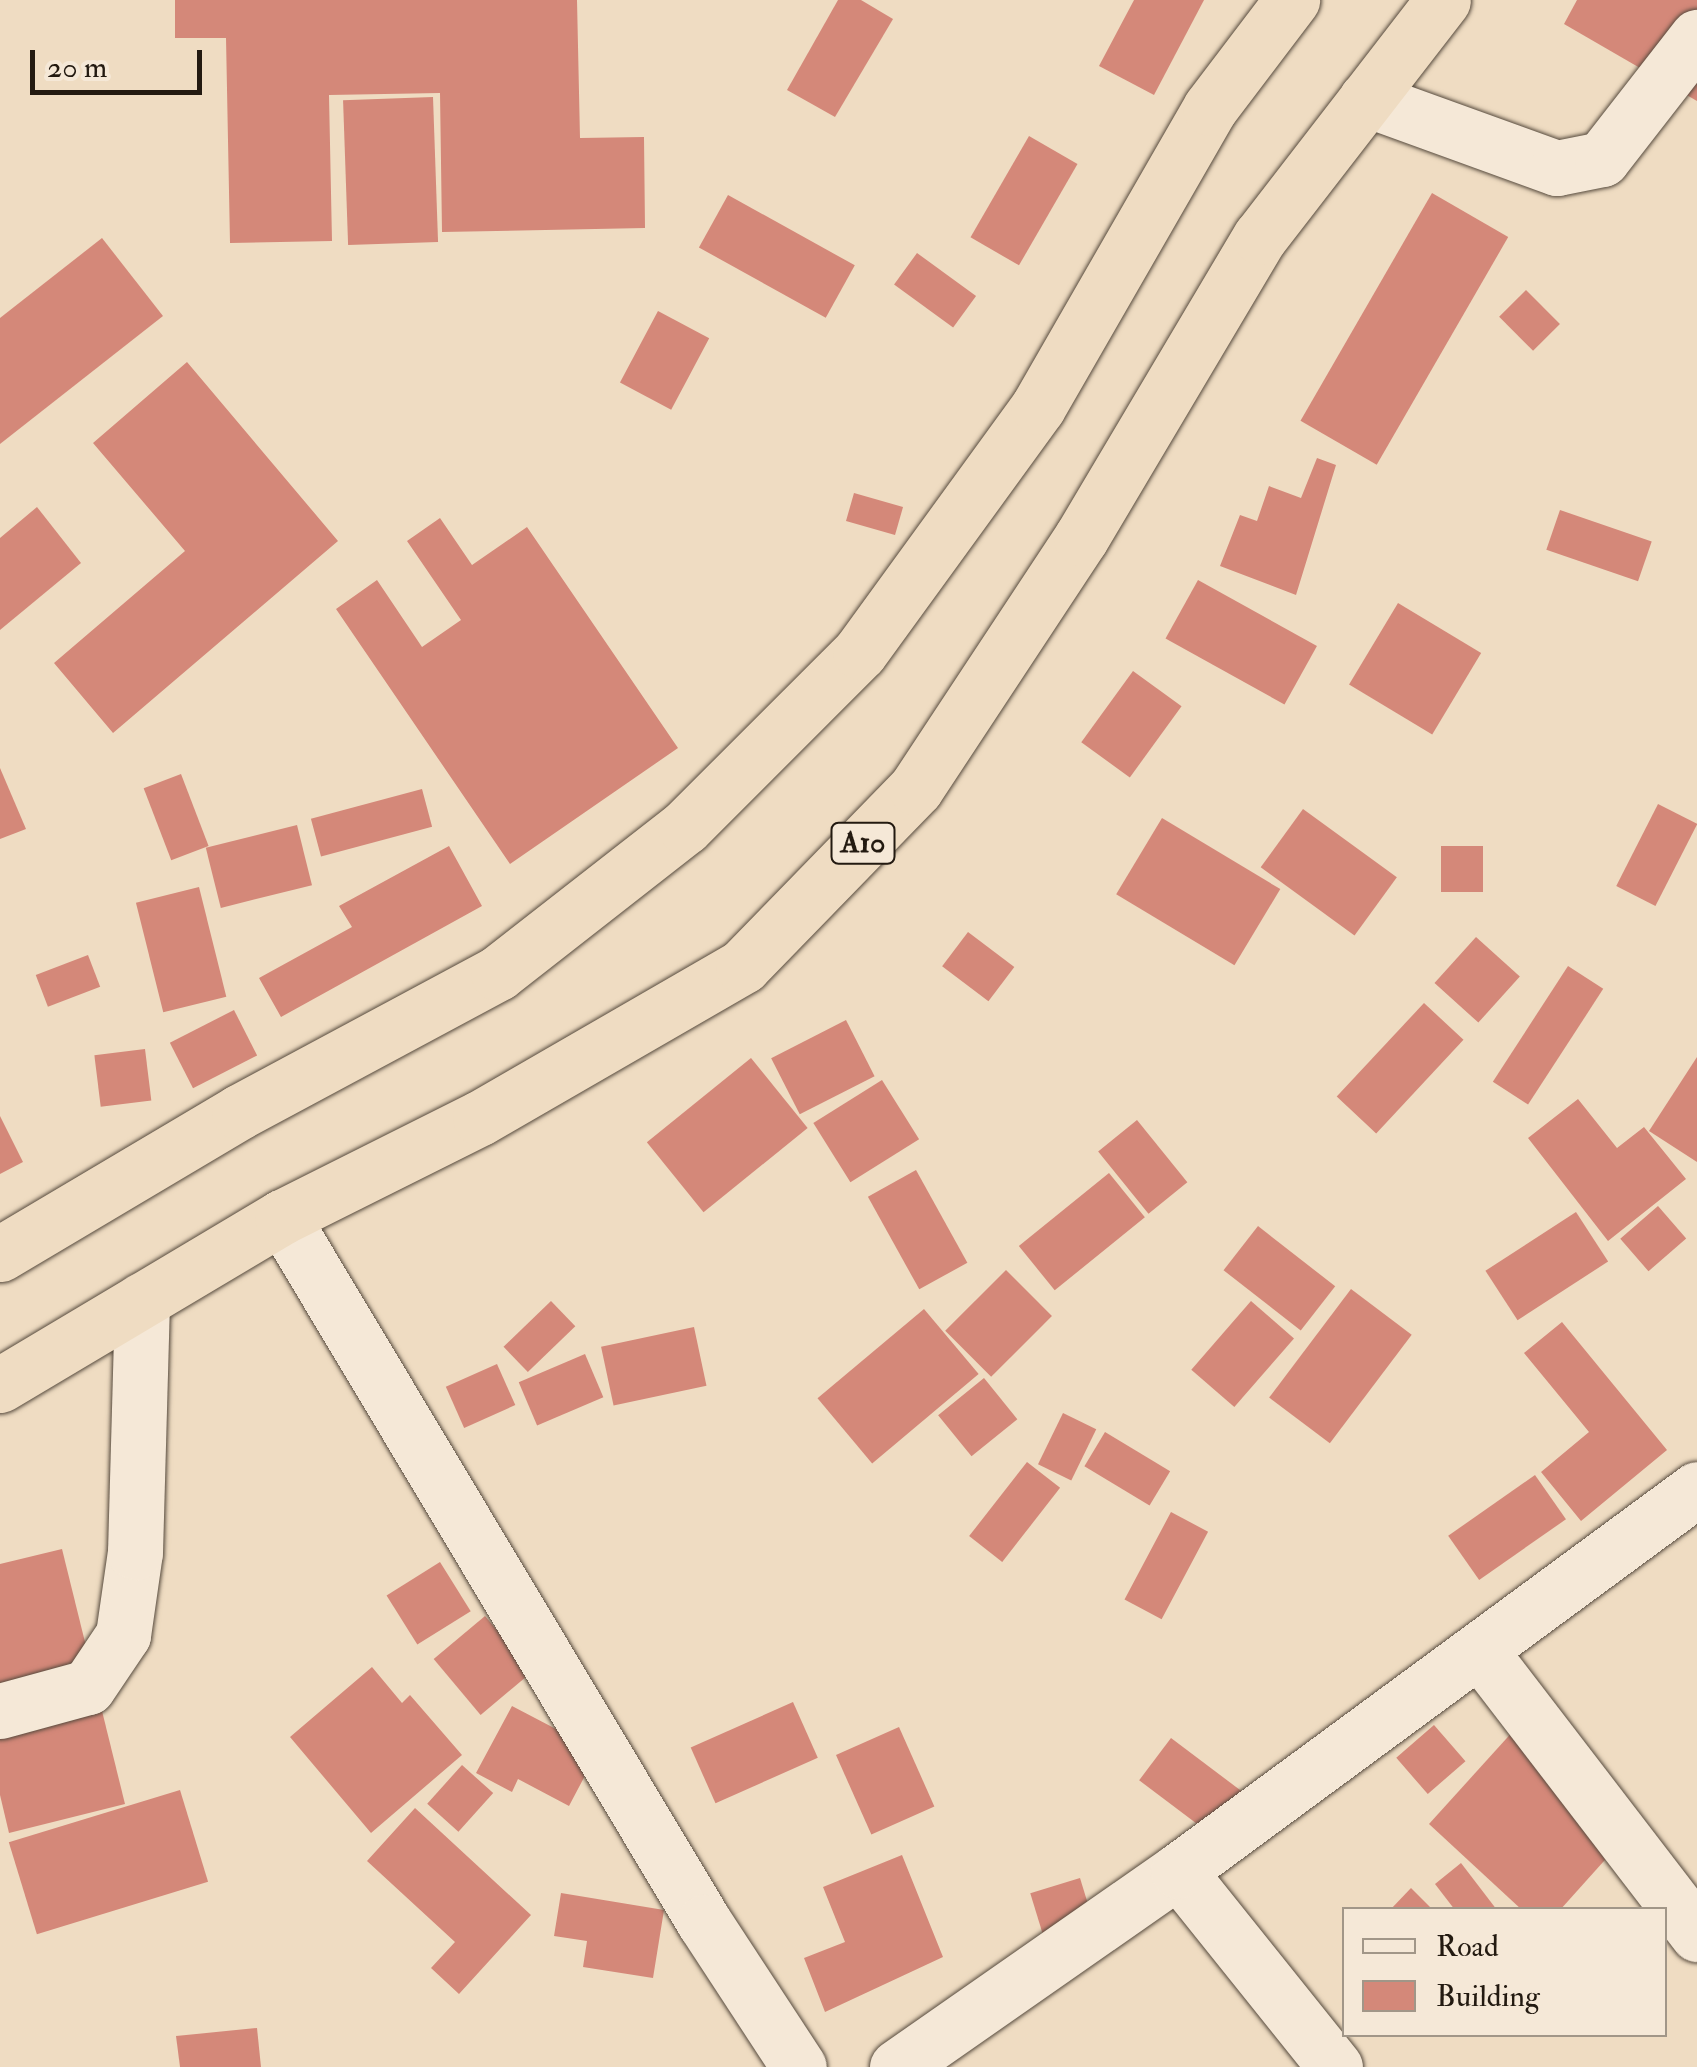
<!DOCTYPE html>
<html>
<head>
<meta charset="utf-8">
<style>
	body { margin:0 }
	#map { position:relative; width:1697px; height:2067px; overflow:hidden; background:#efdcc2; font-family:"IM FELL Double Pica",serif }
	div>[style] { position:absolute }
	.building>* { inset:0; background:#d48879; transform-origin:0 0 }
	.roads { filter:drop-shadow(0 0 2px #564a3d) drop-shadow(0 0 2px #564a3d) }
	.minor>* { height:55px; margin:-27.5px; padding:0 27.5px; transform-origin:27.5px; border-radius:27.5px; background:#f5e8d7 }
	.highway>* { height:55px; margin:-27.5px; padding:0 27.5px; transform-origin:27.5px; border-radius:27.5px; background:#efdcc2 }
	span { translate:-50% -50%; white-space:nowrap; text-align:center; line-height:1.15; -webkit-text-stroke:10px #f5e8d7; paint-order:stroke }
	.shield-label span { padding:2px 8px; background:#f5e8d7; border:2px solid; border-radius:8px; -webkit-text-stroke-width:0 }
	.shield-label { font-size:30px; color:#231a11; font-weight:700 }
	.legend { position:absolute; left:1342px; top:1907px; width:325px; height:130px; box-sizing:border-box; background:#f5e8d7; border:2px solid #a19688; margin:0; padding:12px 18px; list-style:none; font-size:30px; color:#231a11 }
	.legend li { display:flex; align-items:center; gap:20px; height:50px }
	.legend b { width:50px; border:2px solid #a19688 }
	.scale { position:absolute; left:30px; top:50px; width:172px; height:45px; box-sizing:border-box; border:5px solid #231a11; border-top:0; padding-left:12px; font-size:30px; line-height:35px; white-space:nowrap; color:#231a11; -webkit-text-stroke:8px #f5e8d7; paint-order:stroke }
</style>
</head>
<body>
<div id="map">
	<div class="building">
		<div style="clip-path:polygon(175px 0,577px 0,580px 138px,644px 137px,645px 228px,442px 232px,440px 93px,329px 95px,332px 241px,230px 243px,226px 38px,175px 38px)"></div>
		<div style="clip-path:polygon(838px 0,861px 0,893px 19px,835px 117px,787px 90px)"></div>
		<div style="clip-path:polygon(1134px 0,1204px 0,1154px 95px,1099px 66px)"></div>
		<div style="clip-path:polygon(1577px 0,1697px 0,1697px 101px,1564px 24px)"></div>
		<div style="left:433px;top:97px;width:145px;height:90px;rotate:88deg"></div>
		<div style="left:1029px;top:136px;width:56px;height:117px;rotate:30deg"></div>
		<div style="left:1432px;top:193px;width:88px;height:263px;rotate:30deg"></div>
		<div style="left:728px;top:195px;width:145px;height:60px;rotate:29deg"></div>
		<div style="clip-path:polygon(102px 238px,163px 316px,0 444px,0 318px)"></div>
		<div style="left:917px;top:253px;width:73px;height:39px;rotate:36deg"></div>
		<div style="left:1526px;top:290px;width:48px;height:38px;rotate:45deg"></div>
		<div style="left:658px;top:311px;width:58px;height:81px;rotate:28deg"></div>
		<div style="clip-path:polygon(187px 362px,338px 541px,113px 733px,54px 663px,185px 551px,93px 443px)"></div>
		<div style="clip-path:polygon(1317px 458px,1336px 465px,1296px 595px,1220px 566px,1240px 515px,1257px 521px,1269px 486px,1301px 498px)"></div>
		<div style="left:854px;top:493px;width:51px;height:29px;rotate:16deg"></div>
		<div style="clip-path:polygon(37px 507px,81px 563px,0 630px,0 538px)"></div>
		<div style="left:1560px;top:510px;width:97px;height:42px;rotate:19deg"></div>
		<div style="clip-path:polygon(440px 518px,472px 565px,527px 527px,678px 748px,510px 864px,336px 609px,377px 580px,422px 647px,461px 620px,407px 541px)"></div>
		<div style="left:1198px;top:580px;width:136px;height:67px;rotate:29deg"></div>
		<div style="left:1398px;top:603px;width:97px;height:95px;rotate:31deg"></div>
		<div style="left:1133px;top:671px;width:60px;height:88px;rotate:36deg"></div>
		<div style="clip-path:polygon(0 768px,26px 829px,0 839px)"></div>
		<div style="left:181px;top:774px;width:77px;height:40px;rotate:69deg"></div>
		<div style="left:422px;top:789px;width:39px;height:115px;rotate:75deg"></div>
		<div style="left:1658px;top:804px;width:44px;height:92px;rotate:27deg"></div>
		<div style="left:1303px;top:809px;width:116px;height:72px;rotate:36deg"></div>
		<div style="left:1162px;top:818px;width:138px;height:89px;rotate:31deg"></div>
		<div style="left:297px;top:825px;width:62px;height:94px;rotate:76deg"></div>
		<div style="clip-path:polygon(449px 846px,482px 906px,281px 1017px,259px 978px,352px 927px,339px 906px)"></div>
		<div style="left:1441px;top:846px;width:42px;height:46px"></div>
		<div style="left:199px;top:887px;width:113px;height:65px;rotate:76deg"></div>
		<div style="left:968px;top:932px;width:58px;height:43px;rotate:37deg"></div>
		<div style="left:1476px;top:937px;width:59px;height:62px;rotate:42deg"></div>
		<div style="left:88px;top:955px;width:34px;height:56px;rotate:69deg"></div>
		<div style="left:1568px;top:966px;width:42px;height:138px;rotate:33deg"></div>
		<div style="left:1424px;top:1003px;width:54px;height:128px;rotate:43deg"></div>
		<div style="left:234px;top:1010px;width:51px;height:72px;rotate:63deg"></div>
		<div style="left:846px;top:1020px;width:63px;height:84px;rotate:63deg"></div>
		<div style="left:145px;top:1049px;width:52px;height:51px;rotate:83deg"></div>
		<div style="clip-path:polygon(1697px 1057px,1697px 1162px,1649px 1131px)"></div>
		<div style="left:751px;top:1058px;width:90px;height:134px;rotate:51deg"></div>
		<div style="left:882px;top:1080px;width:70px;height:81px;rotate:58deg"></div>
		<div style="clip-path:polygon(1578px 1099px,1617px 1148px,1644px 1127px,1686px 1179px,1608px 1241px,1528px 1138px)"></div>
		<div style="clip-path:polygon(0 1116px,23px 1162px,0 1174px)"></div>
		<div style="left:1137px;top:1120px;width:80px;height:50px;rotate:51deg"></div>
		<div style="left:916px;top:1170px;width:106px;height:55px;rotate:61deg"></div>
		<div style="left:1109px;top:1173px;width:57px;height:116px;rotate:51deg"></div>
		<div style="left:1658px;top:1206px;width:43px;height:50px;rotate:49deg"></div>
		<div style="left:1576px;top:1212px;width:59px;height:108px;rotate:57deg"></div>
		<div style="left:1258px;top:1226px;width:98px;height:56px;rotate:38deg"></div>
		<div style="left:1006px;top:1270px;width:65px;height:86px;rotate:45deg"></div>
		<div style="left:1351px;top:1289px;width:76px;height:136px;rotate:37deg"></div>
		<div style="left:551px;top:1301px;width:35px;height:66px;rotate:46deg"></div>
		<div style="left:1251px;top:1301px;width:57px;height:91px;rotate:41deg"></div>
		<div style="left:924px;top:1309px;width:85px;height:139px;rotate:50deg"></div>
		<div style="clip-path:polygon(1562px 1322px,1667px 1450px,1581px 1521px,1541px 1472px,1589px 1432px,1524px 1353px)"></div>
		<div style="left:694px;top:1327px;width:60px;height:95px;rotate:78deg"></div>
		<div style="left:585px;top:1354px;width:47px;height:72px;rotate:67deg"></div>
		<div style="left:497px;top:1364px;width:45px;height:56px;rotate:66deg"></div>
		<div style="left:984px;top:1378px;width:53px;height:59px;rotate:51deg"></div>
		<div style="left:1063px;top:1413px;width:37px;height:57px;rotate:26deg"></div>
		<div style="left:1105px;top:1432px;width:76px;height:40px;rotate:31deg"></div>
		<div style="left:1027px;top:1462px;width:42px;height:94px;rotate:38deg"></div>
		<div style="left:1535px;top:1475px;width:54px;height:106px;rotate:55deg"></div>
		<div style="left:1171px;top:1512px;width:42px;height:99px;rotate:28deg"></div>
		<div style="clip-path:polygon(62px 1549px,125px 1804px,9px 1833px,0 1795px,0 1564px)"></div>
		<div style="left:440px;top:1562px;width:58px;height:63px;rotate:58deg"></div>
		<div style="left:485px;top:1616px;width:73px;height:67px;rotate:50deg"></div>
		<div style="clip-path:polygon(372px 1667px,402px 1703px,410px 1695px,462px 1755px,371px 1833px,290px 1737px)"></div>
		<div style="left:793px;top:1702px;width:61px;height:112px;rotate:66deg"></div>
		<div style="clip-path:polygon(512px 1706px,598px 1751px,569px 1806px,518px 1779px,512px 1792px,476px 1773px)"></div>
		<div style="clip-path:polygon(1525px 1718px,1630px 1832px,1560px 1910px,1522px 1910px,1429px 1824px)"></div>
		<div style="left:1434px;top:1725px;width:48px;height:50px;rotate:49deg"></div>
		<div style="left:899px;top:1727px;width:87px;height:69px;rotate:66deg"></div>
		<div style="left:1171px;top:1738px;width:96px;height:53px;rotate:37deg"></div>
		<div style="left:462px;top:1765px;width:42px;height:52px;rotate:42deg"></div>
		<div style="left:180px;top:1790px;width:96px;height:179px;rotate:73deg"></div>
		<div style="clip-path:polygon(415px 1808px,531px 1915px,459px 1994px,431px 1968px,455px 1942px,367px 1861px)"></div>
		<div style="clip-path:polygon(902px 1855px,943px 1957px,825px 2012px,804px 1958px,845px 1942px,823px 1887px)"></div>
		<div style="clip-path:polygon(1461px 1863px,1497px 1910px,1455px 1910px,1435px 1884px)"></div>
		<div style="left:1080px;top:1878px;width:45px;height:52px;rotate:73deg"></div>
		<div style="clip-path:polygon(1411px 1888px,1433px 1910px,1390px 1910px)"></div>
		<div style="clip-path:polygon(561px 1893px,664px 1910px,653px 1978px,583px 1967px,587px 1941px,554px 1936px)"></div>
		<div style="clip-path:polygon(257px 2028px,261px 2067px,180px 2067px,176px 2036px)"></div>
	</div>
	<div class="roads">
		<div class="minor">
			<div style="left:1366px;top:99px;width:203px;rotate:19.9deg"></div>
			<div style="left:1557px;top:168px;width:46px;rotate:-11.3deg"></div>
			<div style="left:1602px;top:159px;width:155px;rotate:-52.1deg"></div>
			<div style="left:282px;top:1217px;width:822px;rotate:59.1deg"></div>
			<div style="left:704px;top:1922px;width:173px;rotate:56.8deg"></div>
			<div style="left:1480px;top:1651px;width:357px;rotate:52.5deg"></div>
			<div style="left:0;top:1711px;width:91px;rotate:-15.3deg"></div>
			<div style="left:88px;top:1687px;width:63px;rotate:-56.1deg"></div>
			<div style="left:123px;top:1635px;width:84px;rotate:-81.8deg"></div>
			<div style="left:135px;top:1552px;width:252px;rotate:-88.4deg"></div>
			<div style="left:1178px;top:1871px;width:251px;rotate:51.3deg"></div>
			<div style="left:897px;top:2067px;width:343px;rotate:-34.9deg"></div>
			<div style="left:1178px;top:1871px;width:644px;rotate:-36.35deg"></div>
		</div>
		<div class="highway">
			<div style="left:0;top:1254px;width:278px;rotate:-30.7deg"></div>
			<div style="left:239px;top:1112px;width:294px;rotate:-28.2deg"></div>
			<div style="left:498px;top:973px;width:237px;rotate:-38deg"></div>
			<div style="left:685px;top:827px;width:247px;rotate:-45deg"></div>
			<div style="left:860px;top:652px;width:303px;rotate:-54deg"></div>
			<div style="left:1038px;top:407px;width:345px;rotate:-60.1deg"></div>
			<div style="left:1210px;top:108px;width:136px;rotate:-52.8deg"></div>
			<div style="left:0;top:1385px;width:328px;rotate:-30.8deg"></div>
			<div style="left:282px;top:1217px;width:221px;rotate:-26.6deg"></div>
			<div style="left:480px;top:1118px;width:304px;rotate:-30deg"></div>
			<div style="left:743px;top:966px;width:248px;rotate:-45.8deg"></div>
			<div style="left:916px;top:788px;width:300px;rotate:-56.6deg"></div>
			<div style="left:1081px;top:538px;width:350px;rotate:-59.3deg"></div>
			<div style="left:1260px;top:237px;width:299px;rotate:-52.3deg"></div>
		</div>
	</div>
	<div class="shield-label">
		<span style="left:863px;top:843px">A10</span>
	</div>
	<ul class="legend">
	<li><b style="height:12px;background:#f5e8d7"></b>Road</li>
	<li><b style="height:28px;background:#d48879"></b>Building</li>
	</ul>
	<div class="scale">20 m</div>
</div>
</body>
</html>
